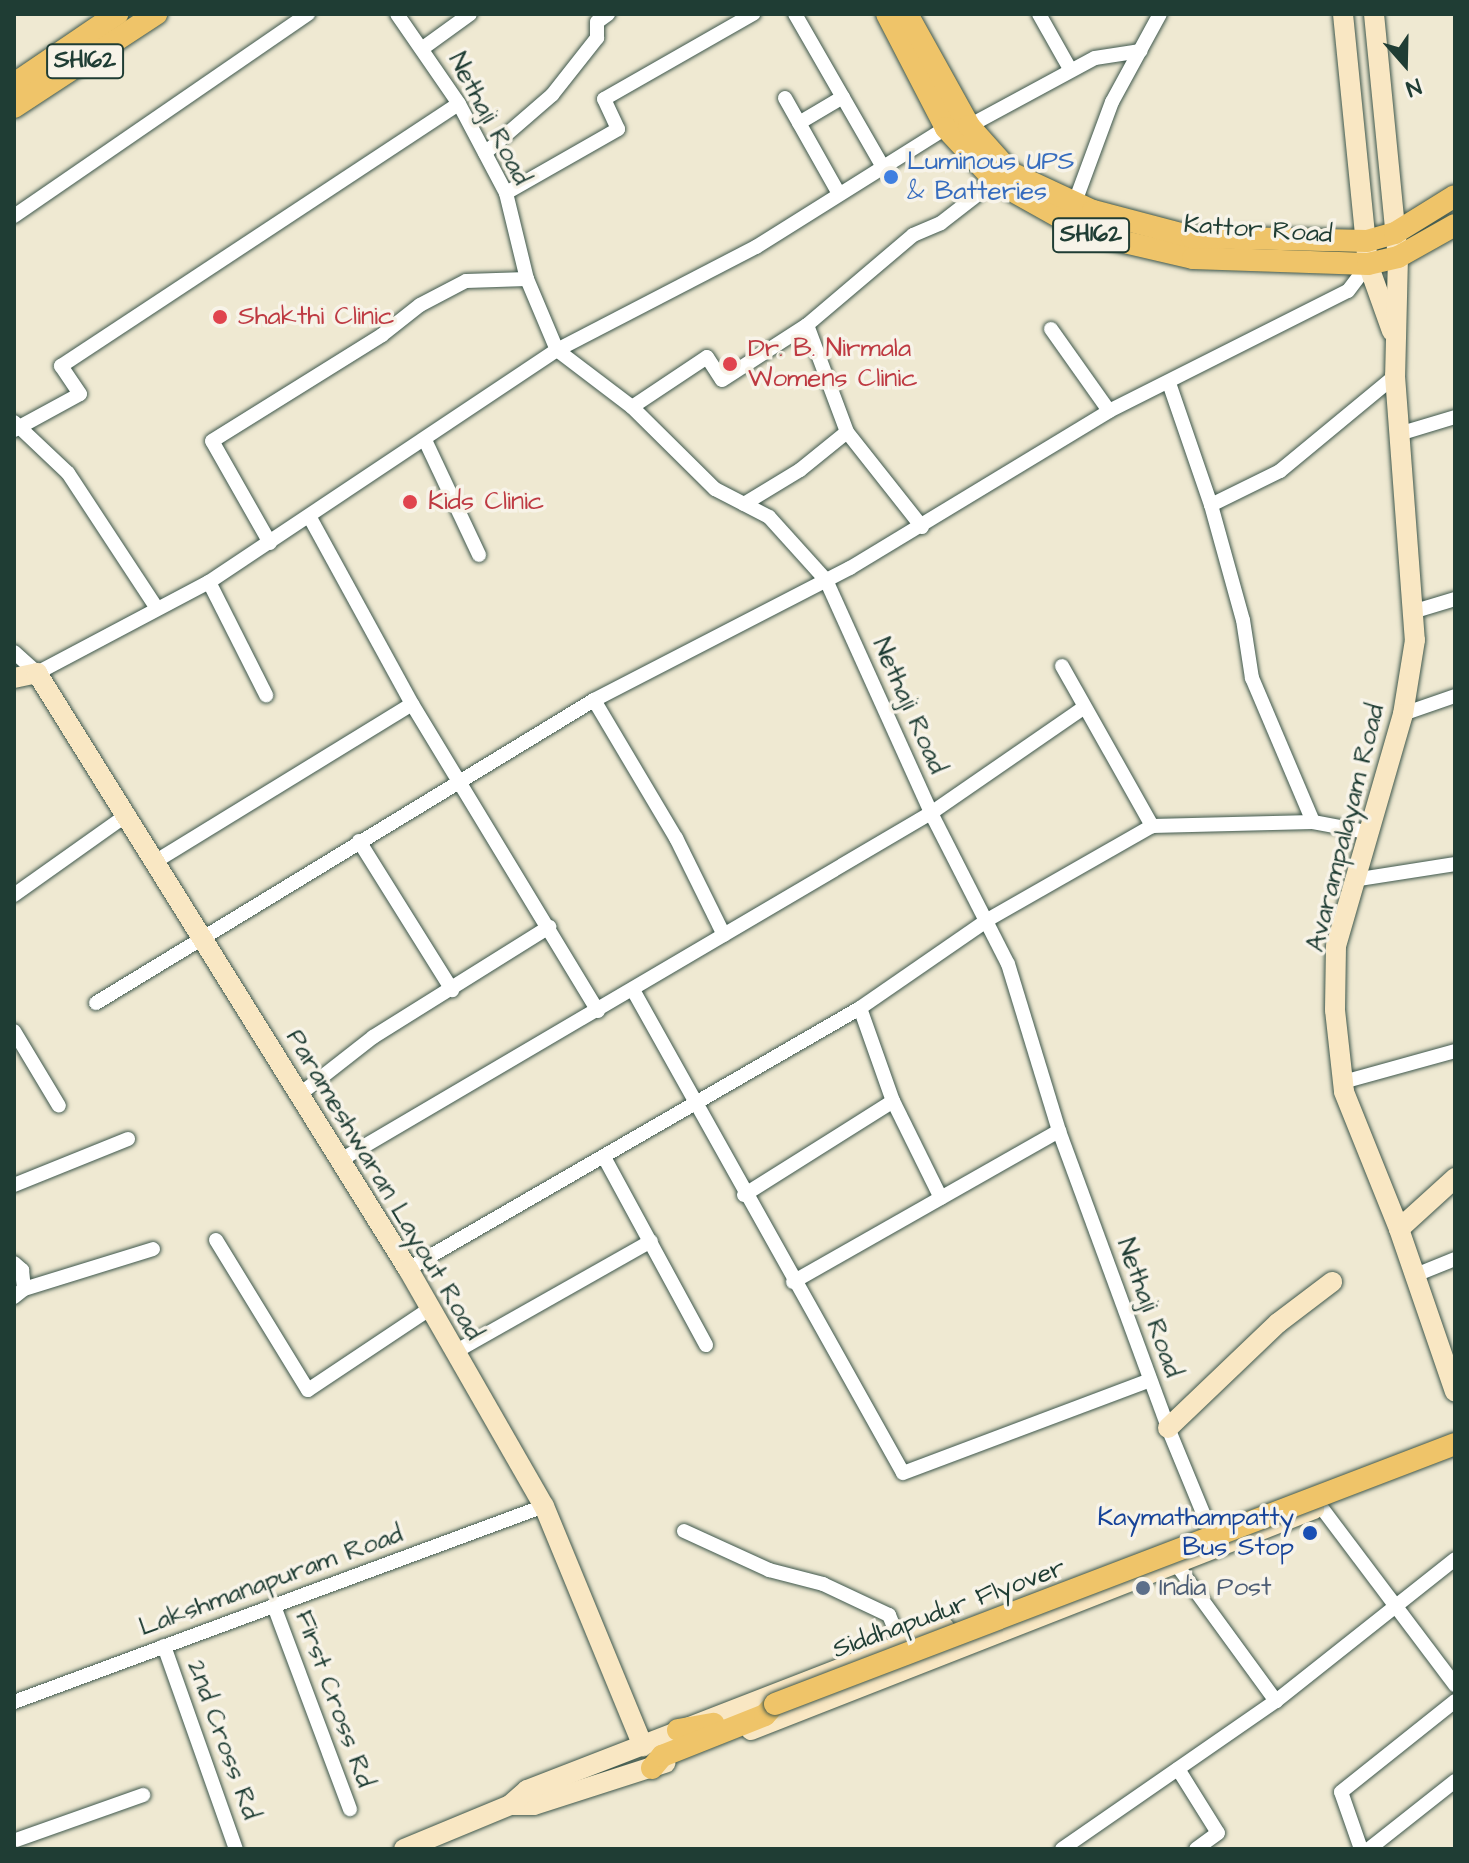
<!DOCTYPE html>
<html>
<head>
<meta charset="utf-8">
<style>
	body { margin:0 }
	#map { position:relative; width:1469px; height:1863px; overflow:hidden; background:#efe9d2; font-family:"Architects Daughter",sans-serif }
	div>[style] { position:absolute }
	.roads { filter:drop-shadow(0 0 2px #3e574c) drop-shadow(0 0 2px #3e574c) }
	.street>* { height:14px; margin:-7px; padding:0 7px; transform-origin:7px; border-radius:7px; background:#fff }
	.secondary>* { height:20px; margin:-10px; padding:0 10px; transform-origin:10px; border-radius:10px; background:#f9e7c3 }
	.primary>* { height:22px; margin:-11px; padding:0 11px; transform-origin:11px; border-radius:11px; background:#efc469 }
	.bridges { filter:drop-shadow(0 0 2px #3e574c) drop-shadow(0 0 2px #3e574c) }
	.primary-bridge>* { height:22px; margin:-11px; padding:0 11px; transform-origin:11px; border-radius:11px; background:#efc469 }
	.dots>* { width:22px; height:22px; translate:-50% -50%; box-sizing:border-box; border:4px solid #f7f3e8; border-radius:50% }
	span { translate:-50% -50%; white-space:nowrap; text-align:center; line-height:1.15; -webkit-text-stroke:7px #f7f3e8; paint-order:stroke }
	.shield-label span { padding:2px 6px; background:#f7f3e8; border:2px solid; border-radius:6px; -webkit-text-stroke-width:0 }
	.shield-label { font-size:24px; color:#1f3d34; font-weight:700 }
	.street-label { font-size:26px; color:#1f3d34 }
	.shop-label { font-size:26px; color:#366cbe }
	.left { translate:0 -50%; text-align:left }
	.health-label { font-size:26px; color:#be3a42 }
	.transit-label { font-size:26px; color:#164399 }
	.right { translate:-100% -50%; text-align:right }
	.service-label { font-size:26px; color:#4e5e75 }
	.frame { position:absolute; inset:0; border:16px solid #1f3d34; pointer-events:none }
	.north { position:absolute; left:1365px; top:24px; width:80px; height:80px; -webkit-text-stroke:6px #f7f3e8; paint-order:stroke; rotate:160deg; font-size:22px; font-weight:700; line-height:32px; text-align:center; color:#1f3d34 }
	.north::after { content:''; display:block; margin:auto; width:28px; height:36px; background:#1f3d34; clip-path:polygon(50% 0,100% 100%,50% 72%,0 100%) }
</style>
</head>
<body>
<div id="map">
	<div class="roads">
		<div class="street">
			<div style="left:397px;top:14px;width:109px;rotate:55.4deg"></div>
			<div style="left:459px;top:104px;width:101px;rotate:62.2deg"></div>
			<div style="left:506px;top:193px;width:89px;rotate:76.3deg"></div>
			<div style="left:527px;top:279px;width:77px;rotate:67.1deg"></div>
			<div style="left:557px;top:350px;width:94px;rotate:37.2deg"></div>
			<div style="left:632px;top:407px;width:117px;rotate:44.7deg"></div>
			<div style="left:715px;top:489px;width:61px;rotate:27.4deg"></div>
			<div style="left:769px;top:517px;width:85px;rotate:47.9deg"></div>
			<div style="left:826px;top:580px;width:256px;rotate:65.7deg"></div>
			<div style="left:931px;top:813px;width:169px;rotate:63deg"></div>
			<div style="left:1008px;top:964px;width:175px;rotate:73deg"></div>
			<div style="left:1059px;top:1131px;width:316px;rotate:69.8deg"></div>
			<div style="left:1168px;top:1428px;width:123px;rotate:67.6deg"></div>
			<div style="left:795px;top:14px;width:177px;rotate:60.1deg"></div>
			<div style="left:1039px;top:14px;width:63px;rotate:60.6deg"></div>
			<div style="left:423px;top:48px;width:58px;rotate:-35.9deg"></div>
			<div style="left:785px;top:98px;width:110px;rotate:60.6deg"></div>
			<div style="left:799px;top:123px;width:51px;rotate:-30.6deg"></div>
			<div style="left:485px;top:153px;width:89px;rotate:-40.9deg"></div>
			<div style="left:552px;top:95px;width:73px;rotate:-51.7deg"></div>
			<div style="left:597px;top:38px;width:16px;rotate:-90deg"></div>
			<div style="left:597px;top:22px;width:14px;rotate:-36deg"></div>
			<div style="left:506px;top:193px;width:129px;rotate:-29.7deg"></div>
			<div style="left:618px;top:129px;width:33px;rotate:-115deg"></div>
			<div style="left:604px;top:99px;width:172px;rotate:-29.7deg"></div>
			<div style="left:1072px;top:210px;width:115px;rotate:-69.7deg"></div>
			<div style="left:1112px;top:102px;width:100px;rotate:-61.4deg"></div>
			<div style="left:14px;top:216px;width:357px;rotate:-34.5deg"></div>
			<div style="left:807px;top:325px;width:114px;rotate:69.5deg"></div>
			<div style="left:1051px;top:329px;width:100px;rotate:54.7deg"></div>
			<div style="left:1169px;top:383px;width:129px;rotate:71deg"></div>
			<div style="left:1211px;top:505px;width:119px;rotate:74.5deg"></div>
			<div style="left:1243px;top:620px;width:59px;rotate:81.2deg"></div>
			<div style="left:1252px;top:678px;width:156px;rotate:67deg"></div>
			<div style="left:632px;top:407px;width:90px;rotate:-33.7deg"></div>
			<div style="left:707px;top:357px;width:27px;rotate:57deg"></div>
			<div style="left:722px;top:380px;width:101px;rotate:-32.9deg"></div>
			<div style="left:807px;top:325px;width:139px;rotate:-40.3deg"></div>
			<div style="left:913px;top:235px;width:30px;rotate:-23deg"></div>
			<div style="left:941px;top:223px;width:68px;rotate:-37.9deg"></div>
			<div style="left:14px;top:422px;width:74px;rotate:43.4deg"></div>
			<div style="left:68px;top:473px;width:160px;rotate:56.7deg"></div>
			<div style="left:14px;top:430px;width:75px;rotate:-28.6deg"></div>
			<div style="left:80px;top:394px;width:34px;rotate:-124deg"></div>
			<div style="left:61px;top:366px;width:476px;rotate:-33.4deg"></div>
			<div style="left:1402px;top:433px;width:55px;rotate:-16.8deg"></div>
			<div style="left:425px;top:440px;width:127px;rotate:64.8deg"></div>
			<div style="left:744px;top:504px;width:66px;rotate:-31.3deg"></div>
			<div style="left:800px;top:470px;width:60px;rotate:-39deg"></div>
			<div style="left:847px;top:432px;width:121px;rotate:51.7deg"></div>
			<div style="left:1211px;top:505px;width:77px;rotate:-26.2deg"></div>
			<div style="left:1280px;top:471px;width:149px;rotate:-39.6deg"></div>
			<div style="left:270px;top:543px;width:117px;rotate:-119.6deg"></div>
			<div style="left:212px;top:441px;width:200px;rotate:-31.9deg"></div>
			<div style="left:382px;top:335px;width:48px;rotate:-38.3deg"></div>
			<div style="left:420px;top:305px;width:52px;rotate:-27.6deg"></div>
			<div style="left:466px;top:281px;width:61px;rotate:-1.9deg"></div>
			<div style="left:209px;top:582px;width:127px;rotate:63.2deg"></div>
			<div style="left:1412px;top:612px;width:45px;rotate:-16.8deg"></div>
			<div style="left:14px;top:652px;width:31px;rotate:42deg"></div>
			<div style="left:37px;top:673px;width:195px;rotate:-27.9deg"></div>
			<div style="left:209px;top:582px;width:418px;rotate:-33.7deg"></div>
			<div style="left:557px;top:350px;width:224px;rotate:-27.4deg"></div>
			<div style="left:756px;top:247px;width:224px;rotate:-32.1deg"></div>
			<div style="left:946px;top:128px;width:23px;rotate:-5deg"></div>
			<div style="left:969px;top:126px;width:143px;rotate:-28.4deg"></div>
			<div style="left:1095px;top:58px;width:46px;rotate:-8.8deg"></div>
			<div style="left:1062px;top:666px;width:184px;rotate:60.6deg"></div>
			<div style="left:594px;top:700px;width:161px;rotate:59.3deg"></div>
			<div style="left:676px;top:838px;width:108px;rotate:63.7deg"></div>
			<div style="left:412px;top:704px;width:359px;rotate:58.8deg"></div>
			<div style="left:1403px;top:714px;width:55px;rotate:-19.1deg"></div>
			<div style="left:359px;top:841px;width:176px;rotate:58deg"></div>
			<div style="left:156px;top:861px;width:300px;rotate:-31.5deg"></div>
			<div style="left:412px;top:704px;width:212px;rotate:-118.7deg"></div>
			<div style="left:1353px;top:880px;width:103px;rotate:-8.9deg"></div>
			<div style="left:14px;top:895px;width:140px;rotate:-35.4deg"></div>
			<div style="left:633px;top:990px;width:553px;rotate:60.79deg"></div>
			<div style="left:903px;top:1473px;width:264px;rotate:-20.6deg"></div>
			<div style="left:96px;top:1003px;width:583px;rotate:-31.32deg"></div>
			<div style="left:594px;top:700px;width:288px;rotate:-27.3deg"></div>
			<div style="left:850px;top:568px;width:303px;rotate:-31.2deg"></div>
			<div style="left:1109px;top:411px;width:267px;rotate:-26.7deg"></div>
			<div style="left:1348px;top:291px;width:34px;rotate:-53deg"></div>
			<div style="left:860px;top:1008px;width:99px;rotate:70.5deg"></div>
			<div style="left:893px;top:1101px;width:108px;rotate:63.7deg"></div>
			<div style="left:14px;top:1031px;width:87px;rotate:59deg"></div>
			<div style="left:1343px;top:1082px;width:116px;rotate:-15.5deg"></div>
			<div style="left:299px;top:1095px;width:94px;rotate:-38.1deg"></div>
			<div style="left:373px;top:1037px;width:208px;rotate:-32deg"></div>
			<div style="left:604px;top:1157px;width:214px;rotate:61.5deg"></div>
			<div style="left:339px;top:1161px;width:687px;rotate:-30.45deg"></div>
			<div style="left:931px;top:813px;width:185px;rotate:-34.6deg"></div>
			<div style="left:14px;top:1185px;width:123px;rotate:-22deg"></div>
			<div style="left:744px;top:1195px;width:176px;rotate:-32.2deg"></div>
			<div style="left:216px;top:1240px;width:176px;rotate:58.5deg"></div>
			<div style="left:308px;top:1390px;width:148px;rotate:-33.7deg"></div>
			<div style="left:14px;top:1263px;width:11px;rotate:41deg"></div>
			<div style="left:22px;top:1270px;width:19px;rotate:84deg"></div>
			<div style="left:24px;top:1289px;width:13px;rotate:141deg"></div>
			<div style="left:408px;top:1269px;width:522px;rotate:-30deg"></div>
			<div style="left:860px;top:1008px;width:157px;rotate:-34.6deg"></div>
			<div style="left:989px;top:919px;width:188px;rotate:-29.7deg"></div>
			<div style="left:1152px;top:826px;width:161px;rotate:-1.4deg"></div>
			<div style="left:1313px;top:822px;width:55px;rotate:10.5deg"></div>
			<div style="left:1413px;top:1276px;width:45px;rotate:-22deg"></div>
			<div style="left:793px;top:1282px;width:306px;rotate:-29.6deg"></div>
			<div style="left:24px;top:1289px;width:135px;rotate:-17.2deg"></div>
			<div style="left:455px;top:1352px;width:225px;rotate:-29.5deg"></div>
			<div style="left:1321px;top:1507px;width:223px;rotate:53deg"></div>
			<div style="left:684px;top:1531px;width:94px;rotate:24.6deg"></div>
			<div style="left:769px;top:1570px;width:56px;rotate:14.5deg"></div>
			<div style="left:823px;top:1584px;width:73px;rotate:25.2deg"></div>
			<div style="left:889px;top:1615px;width:31px;rotate:68deg"></div>
			<div style="left:1176px;top:1564px;width:170px;rotate:53.9deg"></div>
			<div style="left:274px;top:1606px;width:217px;rotate:69.5deg"></div>
			<div style="left:164px;top:1646px;width:215px;rotate:70.5deg"></div>
			<div style="left:14px;top:1702px;width:565px;rotate:-20.29deg"></div>
			<div style="left:1178px;top:1769px;width:75px;rotate:58deg"></div>
			<div style="left:1218px;top:1833px;width:27px;rotate:144deg"></div>
			<div style="left:16px;top:1840px;width:135px;rotate:-19.5deg"></div>
			<div style="left:1062px;top:1849px;width:260px;rotate:-34.7deg"></div>
			<div style="left:1276px;top:1701px;width:228px;rotate:-38.4deg"></div>
			<div style="left:1361px;top:1849px;width:60px;rotate:-109.3deg"></div>
			<div style="left:1341px;top:1792px;width:146px;rotate:-38.6deg"></div>
			<div style="left:1369px;top:1849px;width:110px;rotate:-38.3deg"></div>
		</div>
		<div class="secondary">
			<div style="left:1343px;top:14px;width:251px;rotate:84.3deg"></div>
			<div style="left:1368px;top:264px;width:71px;rotate:70.3deg"></div>
			<div style="left:1374px;top:14px;width:244px;rotate:84.4deg"></div>
			<div style="left:1398px;top:257px;width:119px;rotate:91.4deg"></div>
			<div style="left:1395px;top:376px;width:265px;rotate:85.7deg"></div>
			<div style="left:1415px;top:640px;width:75px;rotate:99.2deg"></div>
			<div style="left:1403px;top:714px;width:241px;rotate:106.1deg"></div>
			<div style="left:1336px;top:946px;width:64px;rotate:90.9deg"></div>
			<div style="left:1335px;top:1010px;width:82px;rotate:83.7deg"></div>
			<div style="left:1344px;top:1092px;width:148px;rotate:68.1deg"></div>
			<div style="left:1399px;top:1229px;width:172px;rotate:71deg"></div>
			<div style="left:14px;top:678px;width:24px;rotate:-12deg"></div>
			<div style="left:37px;top:673px;width:702px;rotate:58.1deg"></div>
			<div style="left:408px;top:1269px;width:273px;rotate:60.2deg"></div>
			<div style="left:544px;top:1506px;width:260px;rotate:67.6deg"></div>
			<div style="left:1399px;top:1229px;width:76px;rotate:-42.3deg"></div>
			<div style="left:1168px;top:1428px;width:152px;rotate:-43.7deg"></div>
			<div style="left:1278px;top:1323px;width:68px;rotate:-37.2deg"></div>
			<div style="left:751px;top:1730px;width:605px;rotate:-21.43deg"></div>
			<div style="left:510px;top:1805px;width:24px"></div>
			<div style="left:534px;top:1805px;width:138px;rotate:-17.8deg"></div>
			<div style="left:404px;top:1849px;width:115px;rotate:-22.5deg"></div>
			<div style="left:510px;top:1805px;width:23px;rotate:-41deg"></div>
			<div style="left:527px;top:1790px;width:448px;rotate:-21.2deg"></div>
		</div>
		<div class="primary">
			<div style="left:887px;top:14px;width:128px;rotate:62.6deg"></div>
			<div style="left:946px;top:128px;width:72px;rotate:47.2deg"></div>
			<div style="left:995px;top:181px;width:109px;rotate:29.2deg"></div>
			<div style="left:1090px;top:234px;width:106px;rotate:13.1deg"></div>
			<div style="left:1193px;top:258px;width:175px;rotate:2deg"></div>
			<div style="left:1368px;top:264px;width:31px;rotate:-13deg"></div>
			<div style="left:1398px;top:257px;width:65px;rotate:-29.3deg"></div>
			<div style="left:907px;top:14px;width:128px;rotate:61deg"></div>
			<div style="left:969px;top:126px;width:63px;rotate:48.2deg"></div>
			<div style="left:1011px;top:173px;width:90px;rotate:24.9deg"></div>
			<div style="left:1093px;top:211px;width:102px;rotate:14.7deg"></div>
			<div style="left:1192px;top:237px;width:175px;rotate:1.3deg"></div>
			<div style="left:1367px;top:241px;width:29px;rotate:-16deg"></div>
			<div style="left:1395px;top:233px;width:70px;rotate:-31.7deg"></div>
			<div style="left:14px;top:84px;width:125px;rotate:-34.2deg"></div>
			<div style="left:14px;top:107px;width:170px;rotate:-33.2deg"></div>
			<div style="left:678px;top:1730px;width:36px;rotate:-10deg"></div>
			<div style="left:652px;top:1768px;width:16px;rotate:-50deg"></div>
			<div style="left:662px;top:1756px;width:111px;rotate:-21.7deg"></div>
			<div style="left:765px;top:1715px;width:15px;rotate:-48deg"></div>
		</div>
	</div>
	<div class="bridges">
		<div class="primary-bridge">
			<div style="left:775px;top:1704px;width:728px;rotate:-20.92deg"></div>
		</div>
	</div>
	<div class="dots">
		<div style="left:891px;top:177px;background:#3f7fe0"></div>
		<div style="left:220px;top:317px;background:#e0444e"></div>
		<div style="left:730px;top:364px;background:#e0444e"></div>
		<div style="left:410px;top:502px;background:#e0444e"></div>
		<div style="left:1310px;top:1533px;background:#1a4fb4"></div>
		<div style="left:1143px;top:1588px;background:#5c6f8a"></div>
	</div>
	<div class="shield-label">
		<span style="left:85px;top:61px">SH162</span>
		<span style="left:1091px;top:235px">SH162</span>
	</div>
	<div class="street-label">
		<span style="left:489px;top:119px;rotate:62deg">Nethaji Road</span>
		<span style="left:1258px;top:230px;rotate:4deg">Kattor Road</span>
		<span style="left:909px;top:706px;rotate:66deg">Nethaji Road</span>
		<span style="left:1346px;top:828px;rotate:-76deg">Avarampalayam Road</span>
		<span style="left:384px;top:1185px;rotate:59deg">Parameshwaran Layout Road</span>
		<span style="left:1149px;top:1308px;rotate:70deg">Nethaji Road</span>
		<span style="left:271px;top:1581px;rotate:-20deg">Lakshmanapuram Road</span>
		<span style="left:949px;top:1609px;rotate:-20deg">Siddhapudur Flyover</span>
		<span style="left:334px;top:1699px;rotate:70deg">First Cross Rd</span>
		<span style="left:223px;top:1740px;rotate:70deg">2nd Cross Rd</span>
	</div>
	<div class="shop-label">
		<span class="left" style="left:907px;top:177px">Luminous UPS<br>&amp; Batteries</span>
	</div>
	<div class="health-label">
		<span class="left" style="left:238px;top:317px">Shakthi Clinic</span>
		<span class="left" style="left:748px;top:364px">Dr. B. Nirmala<br>Womens Clinic</span>
		<span class="left" style="left:428px;top:502px">Kids Clinic</span>
	</div>
	<div class="transit-label">
		<span class="right" style="left:1294px;top:1533px">Kaymathampatty<br>Bus Stop</span>
	</div>
	<div class="service-label">
		<span class="left" style="left:1159px;top:1588px">India Post</span>
	</div>
	<div class="frame"></div>
	<div class="north">N</div>
</div>
</body>
</html>
